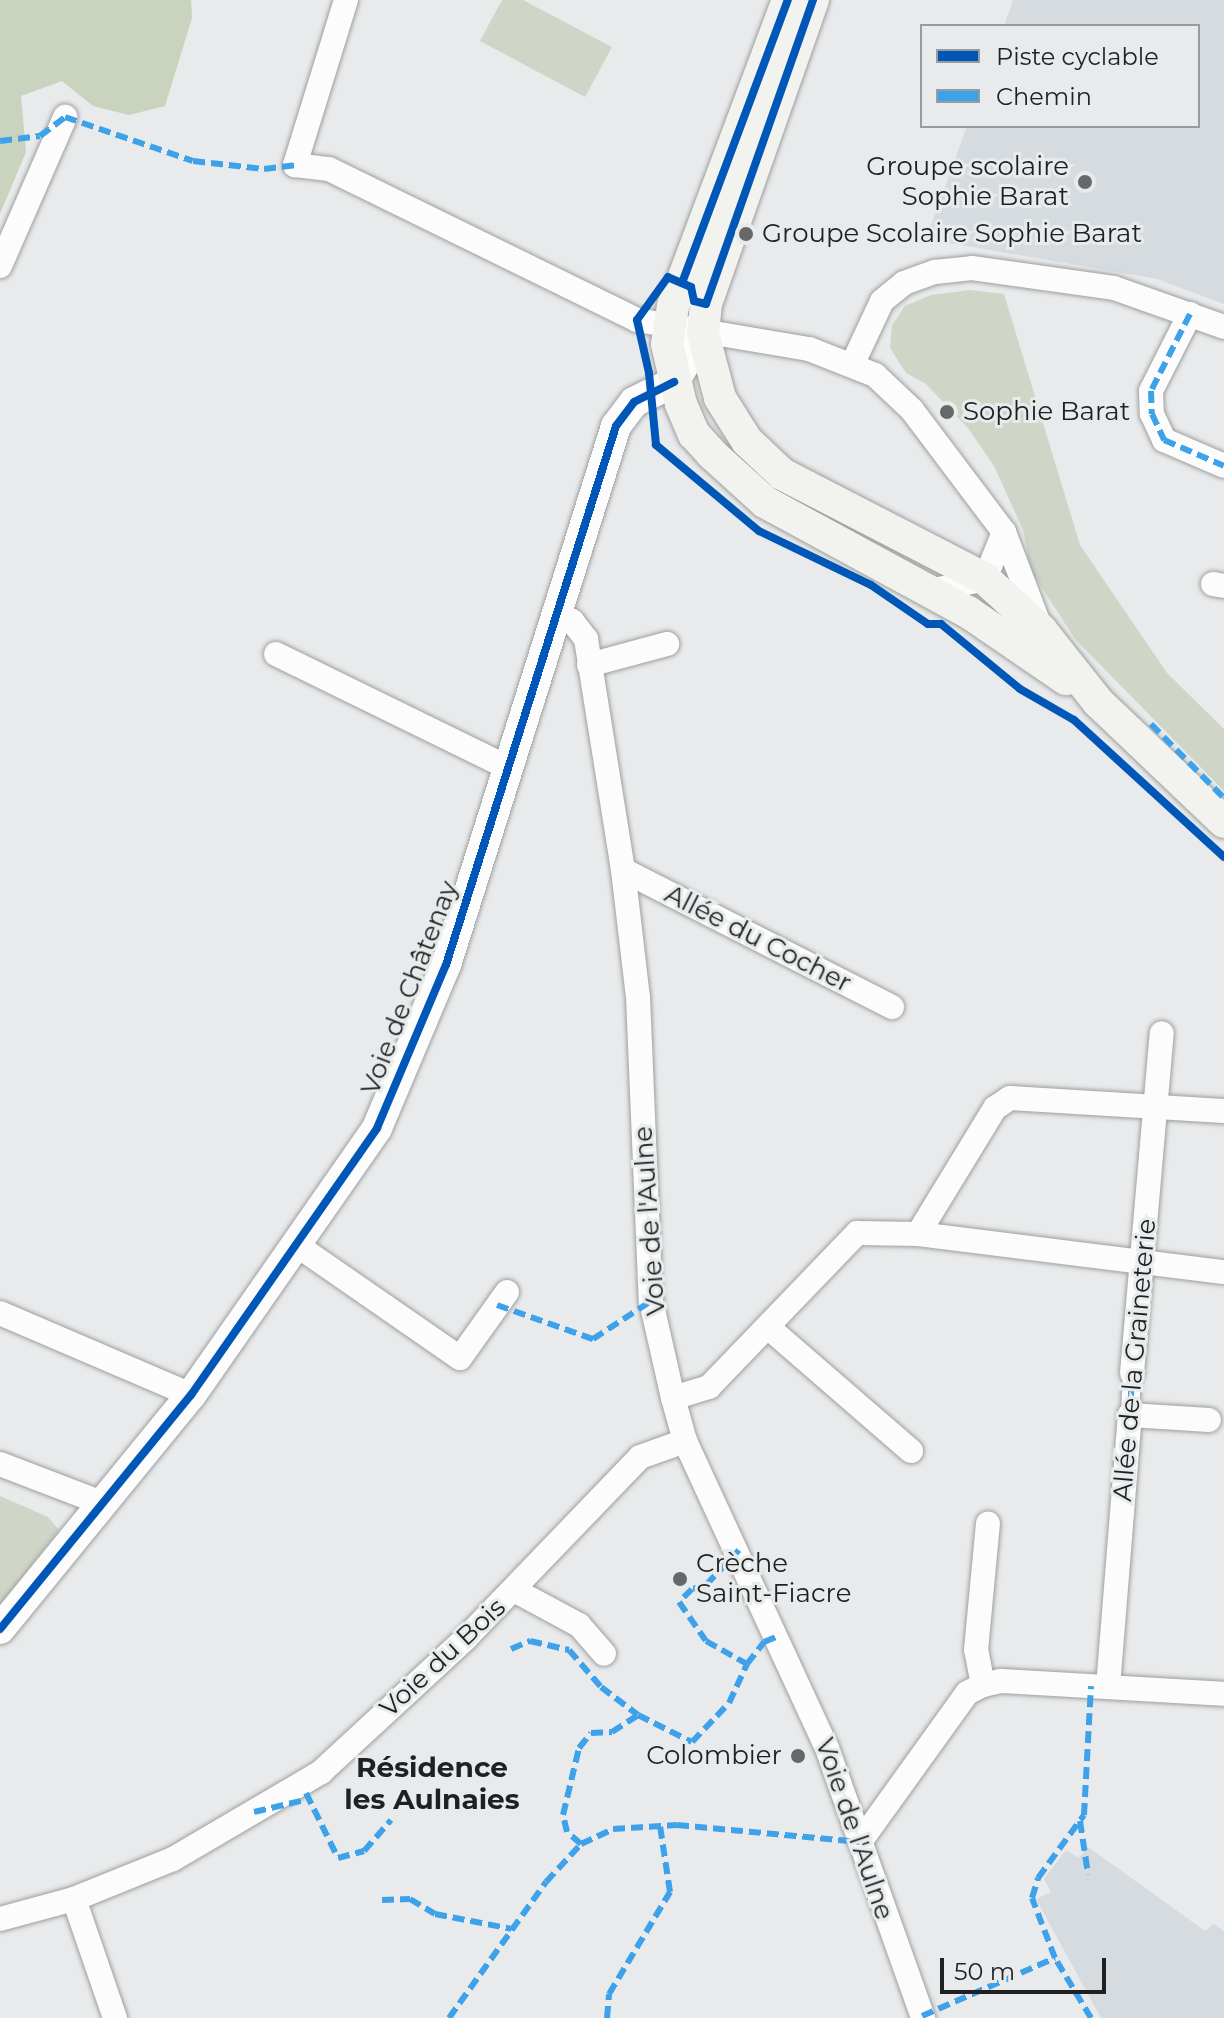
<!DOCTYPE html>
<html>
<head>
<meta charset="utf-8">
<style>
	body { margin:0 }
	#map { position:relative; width:1224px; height:2018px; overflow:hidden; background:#e9eaeb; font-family:Montserrat,sans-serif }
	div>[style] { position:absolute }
	.built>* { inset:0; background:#d6dbe0 }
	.green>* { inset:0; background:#cfd6c7 }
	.forest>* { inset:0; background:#cad3bd }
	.roads { filter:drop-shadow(0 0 2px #9e9f9f) drop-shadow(0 0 2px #9e9f9f) }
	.pedestrian>* { height:18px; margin:-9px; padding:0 9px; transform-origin:9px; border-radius:9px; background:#fcfcfc }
	.minor>* { height:24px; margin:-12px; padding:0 12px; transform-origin:12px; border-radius:12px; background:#fcfcfc }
	.tertiary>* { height:30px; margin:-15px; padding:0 15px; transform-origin:15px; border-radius:15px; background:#fcfcfc }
	.secondary>* { height:32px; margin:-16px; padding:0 16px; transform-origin:16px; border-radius:16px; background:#f2f2ef }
	.quiet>* { height:6px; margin-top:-3px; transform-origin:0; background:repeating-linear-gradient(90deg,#3da2ea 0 12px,transparent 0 18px) }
	.cycleway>* { height:8px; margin:-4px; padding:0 4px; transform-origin:4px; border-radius:4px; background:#0057b8 }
	.dots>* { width:22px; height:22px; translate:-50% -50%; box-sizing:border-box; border:4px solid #e8ebec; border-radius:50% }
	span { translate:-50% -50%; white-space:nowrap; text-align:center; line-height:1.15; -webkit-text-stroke:6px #e8ebec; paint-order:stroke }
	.poi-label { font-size:26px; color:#1f2021 }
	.right { translate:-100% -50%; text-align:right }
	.left { translate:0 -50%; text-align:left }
	.street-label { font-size:26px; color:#1f2021 }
	.neighbourhood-label { font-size:28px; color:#1f2021; font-weight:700 }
	.legend { position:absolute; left:920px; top:24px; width:280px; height:104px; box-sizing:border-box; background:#e8ebec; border:2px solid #989a9b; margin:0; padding:10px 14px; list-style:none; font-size:24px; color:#1f2021 }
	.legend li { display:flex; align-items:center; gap:16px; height:40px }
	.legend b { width:40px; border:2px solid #989a9b }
	.scale { position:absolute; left:940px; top:1958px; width:166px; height:36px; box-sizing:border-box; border:4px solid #1f2021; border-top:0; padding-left:10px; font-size:24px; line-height:28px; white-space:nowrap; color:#1f2021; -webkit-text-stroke:6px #e8ebec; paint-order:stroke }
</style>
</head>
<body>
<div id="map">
	<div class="built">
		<div style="clip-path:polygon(1013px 0,1224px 0,1224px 304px,1157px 279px,926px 239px,967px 126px,1198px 126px,1198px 26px,1004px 26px)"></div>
		<div style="clip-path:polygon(1088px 1847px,1205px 1931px,1214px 1924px,1224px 1931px,1224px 2018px,1101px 2018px,1036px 1899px,1051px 1892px,1044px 1879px,1066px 1850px,1079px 1858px)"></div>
	</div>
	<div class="green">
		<div style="clip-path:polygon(502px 0,523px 0,612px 47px,585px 97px,480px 41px)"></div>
		<div style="clip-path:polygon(970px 290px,1004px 294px,1080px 545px,1167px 673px,1224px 729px,1224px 791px,1075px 639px,1031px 571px,1023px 530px,994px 466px,968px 428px,926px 384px,906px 373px,890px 348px,892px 325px,905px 306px,931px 295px)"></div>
		<div style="clip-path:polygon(0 1496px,48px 1517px,59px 1530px,0 1606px)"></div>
	</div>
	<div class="forest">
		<div style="clip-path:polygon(0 0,191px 0,192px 18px,165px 106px,129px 115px,93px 106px,62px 81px,21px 96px,26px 152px,0 214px)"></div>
	</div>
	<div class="roads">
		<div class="pedestrian">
			<div style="left:1130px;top:1415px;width:42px;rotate:-87.3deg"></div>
		</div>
		<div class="minor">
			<div style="left:346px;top:0;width:173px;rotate:107.2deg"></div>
			<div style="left:295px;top:165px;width:34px;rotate:7deg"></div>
			<div style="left:329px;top:169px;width:343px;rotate:26.1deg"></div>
			<div style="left:637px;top:320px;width:174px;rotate:9.6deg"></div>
			<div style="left:809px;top:349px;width:71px;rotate:21.5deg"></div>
			<div style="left:875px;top:375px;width:51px;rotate:43.4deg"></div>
			<div style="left:912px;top:410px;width:153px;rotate:53deg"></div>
			<div style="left:1004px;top:532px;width:51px;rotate:112deg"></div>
			<div style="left:985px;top:579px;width:56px;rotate:167.7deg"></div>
			<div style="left:0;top:266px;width:163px;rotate:-66.4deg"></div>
			<div style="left:1190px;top:314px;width:86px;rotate:116.9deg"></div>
			<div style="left:1151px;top:391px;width:23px;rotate:88deg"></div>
			<div style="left:1152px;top:414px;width:29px;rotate:65deg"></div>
			<div style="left:1164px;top:440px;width:65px;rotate:23.4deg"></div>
			<div style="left:853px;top:363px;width:68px;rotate:-64.9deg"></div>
			<div style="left:882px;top:301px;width:28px;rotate:-39deg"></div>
			<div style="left:904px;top:283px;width:33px;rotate:-20deg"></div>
			<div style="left:935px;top:272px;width:37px;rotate:-6deg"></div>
			<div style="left:972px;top:268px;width:143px;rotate:8deg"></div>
			<div style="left:1114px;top:288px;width:117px;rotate:19.5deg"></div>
			<div style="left:1004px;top:532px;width:102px;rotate:69.2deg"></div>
			<div style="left:1213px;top:584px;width:11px;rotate:10deg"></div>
			<div style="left:555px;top:613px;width:19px;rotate:25deg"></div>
			<div style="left:572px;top:621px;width:23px;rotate:52deg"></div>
			<div style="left:586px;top:639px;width:234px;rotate:80.9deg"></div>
			<div style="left:623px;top:870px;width:128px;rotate:83.3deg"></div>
			<div style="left:638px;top:997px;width:304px;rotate:87.6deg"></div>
			<div style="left:651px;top:1301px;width:99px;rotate:77.2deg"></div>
			<div style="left:673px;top:1398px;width:45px;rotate:74.4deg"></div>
			<div style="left:685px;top:1441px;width:338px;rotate:65.2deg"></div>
			<div style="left:827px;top:1748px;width:287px;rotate:70.4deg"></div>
			<div style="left:276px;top:654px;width:257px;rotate:26.1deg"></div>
			<div style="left:589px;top:665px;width:81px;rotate:-15.1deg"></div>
			<div style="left:623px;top:870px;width:302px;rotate:27deg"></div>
			<div style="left:918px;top:1234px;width:148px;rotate:-58.6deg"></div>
			<div style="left:995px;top:1108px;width:18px;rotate:-34deg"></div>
			<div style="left:1010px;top:1098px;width:214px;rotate:3.5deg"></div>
			<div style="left:298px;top:1246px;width:197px;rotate:34.7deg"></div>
			<div style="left:460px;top:1358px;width:81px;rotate:-54.5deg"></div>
			<div style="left:0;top:1313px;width:208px;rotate:23.2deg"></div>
			<div style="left:769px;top:1328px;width:188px;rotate:40.9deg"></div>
			<div style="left:1132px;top:1373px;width:341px;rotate:-85deg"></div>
			<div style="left:673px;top:1398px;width:38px;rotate:-17deg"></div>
			<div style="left:709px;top:1387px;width:214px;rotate:-46.1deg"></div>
			<div style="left:857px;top:1233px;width:61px;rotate:0.9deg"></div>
			<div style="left:918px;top:1234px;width:308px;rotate:7.1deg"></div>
			<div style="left:0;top:1464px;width:111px;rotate:21deg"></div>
			<div style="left:514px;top:1590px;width:74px;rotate:28.3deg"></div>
			<div style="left:579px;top:1625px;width:38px;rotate:49deg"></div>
			<div style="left:983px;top:1685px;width:36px;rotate:-101deg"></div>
			<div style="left:976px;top:1650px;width:127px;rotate:-84.6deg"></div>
			<div style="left:1108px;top:1687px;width:273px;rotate:-85.4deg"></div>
			<div style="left:1130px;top:1415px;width:79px;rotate:3.6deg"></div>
			<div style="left:860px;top:1842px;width:183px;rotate:-54.3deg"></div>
			<div style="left:967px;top:1693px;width:18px;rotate:-27deg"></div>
			<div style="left:983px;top:1685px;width:18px;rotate:-13deg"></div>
			<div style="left:1001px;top:1681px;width:223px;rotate:3.3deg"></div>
			<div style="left:74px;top:1899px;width:126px;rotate:71deg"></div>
			<div style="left:0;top:1919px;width:77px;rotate:-15.1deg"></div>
			<div style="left:74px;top:1899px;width:107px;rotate:-22deg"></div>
			<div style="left:173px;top:1859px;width:172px;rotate:-30.4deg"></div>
			<div style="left:321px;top:1772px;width:196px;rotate:-42.7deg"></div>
			<div style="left:465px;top:1639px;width:252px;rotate:-46.1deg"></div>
			<div style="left:640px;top:1457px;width:48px;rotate:-19.6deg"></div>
		</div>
		<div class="tertiary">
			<div style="left:0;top:1629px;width:302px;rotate:-50.8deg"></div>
			<div style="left:191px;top:1395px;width:325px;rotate:-55.1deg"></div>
			<div style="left:377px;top:1128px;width:177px;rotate:-67.1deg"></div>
			<div style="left:446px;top:965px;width:565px;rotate:-72.49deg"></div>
			<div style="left:616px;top:426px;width:30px;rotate:-53deg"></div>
			<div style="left:634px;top:402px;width:45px;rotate:-26.6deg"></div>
			<div style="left:674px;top:382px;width:57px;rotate:-59.4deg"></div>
		</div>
		<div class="secondary">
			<div style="left:788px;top:0;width:327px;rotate:110.6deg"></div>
			<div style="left:673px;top:306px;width:38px;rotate:99deg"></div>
			<div style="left:667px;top:344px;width:62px;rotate:76.9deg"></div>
			<div style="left:681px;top:404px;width:33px;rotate:67deg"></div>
			<div style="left:694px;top:434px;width:27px;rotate:48deg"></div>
			<div style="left:712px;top:454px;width:72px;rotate:42.2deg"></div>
			<div style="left:765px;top:502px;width:231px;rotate:28.5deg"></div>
			<div style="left:968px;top:612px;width:119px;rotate:34.4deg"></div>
			<div style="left:813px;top:0;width:322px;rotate:109.4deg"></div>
			<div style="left:706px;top:304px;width:29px;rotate:96deg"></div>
			<div style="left:703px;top:333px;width:67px;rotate:75.3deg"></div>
			<div style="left:720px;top:398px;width:51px;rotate:57.9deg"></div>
			<div style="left:747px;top:441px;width:48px;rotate:43.3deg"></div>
			<div style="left:782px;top:474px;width:229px;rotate:27.3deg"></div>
			<div style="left:985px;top:579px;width:76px;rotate:42.3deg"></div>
			<div style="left:1041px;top:630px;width:92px;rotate:51.6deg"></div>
			<div style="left:1098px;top:702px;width:174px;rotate:43.6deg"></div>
		</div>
	</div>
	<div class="quiet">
		<div style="left:0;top:141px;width:40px;rotate:-7.1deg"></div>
		<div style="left:40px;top:136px;width:31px;rotate:-37deg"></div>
		<div style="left:65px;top:117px;width:135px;rotate:19deg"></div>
		<div style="left:193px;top:161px;width:71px;rotate:6.4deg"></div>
		<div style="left:264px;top:169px;width:31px;rotate:-7deg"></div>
		<div style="left:1190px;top:314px;width:86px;rotate:116.9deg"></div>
		<div style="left:1151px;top:391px;width:23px;rotate:88deg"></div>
		<div style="left:1152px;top:414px;width:29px;rotate:65deg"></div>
		<div style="left:1164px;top:440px;width:65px;rotate:23.4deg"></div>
		<div style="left:1151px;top:724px;width:104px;rotate:45.4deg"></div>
		<div style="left:497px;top:1305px;width:102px;rotate:19.5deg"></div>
		<div style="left:593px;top:1339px;width:69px;rotate:-33.2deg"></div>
		<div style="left:1130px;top:1415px;width:42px;rotate:-87.3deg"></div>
		<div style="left:739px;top:1550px;width:50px;rotate:133.4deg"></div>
		<div style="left:705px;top:1586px;width:13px;rotate:167deg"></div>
		<div style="left:692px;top:1589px;width:18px;rotate:135deg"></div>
		<div style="left:679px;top:1602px;width:47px;rotate:55.3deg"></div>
		<div style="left:706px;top:1641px;width:47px;rotate:29.3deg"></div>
		<div style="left:747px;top:1664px;width:28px;rotate:-52deg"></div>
		<div style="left:764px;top:1642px;width:15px;rotate:-23deg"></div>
		<div style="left:511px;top:1649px;width:21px;rotate:-23deg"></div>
		<div style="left:530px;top:1641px;width:40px;rotate:13deg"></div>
		<div style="left:569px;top:1650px;width:49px;rotate:49.1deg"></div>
		<div style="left:601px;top:1687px;width:46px;rotate:37.1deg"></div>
		<div style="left:306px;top:1793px;width:72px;rotate:63.8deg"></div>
		<div style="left:338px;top:1858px;width:27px;rotate:-15deg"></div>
		<div style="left:364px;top:1851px;width:41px;rotate:-48.9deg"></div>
		<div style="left:254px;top:1812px;width:57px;rotate:-13.3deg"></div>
		<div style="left:1080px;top:1821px;width:54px;rotate:81.4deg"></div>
		<div style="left:581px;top:1844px;width:18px;rotate:-139deg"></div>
		<div style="left:567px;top:1832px;width:17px;rotate:-103deg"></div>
		<div style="left:563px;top:1815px;width:69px;rotate:-76.6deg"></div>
		<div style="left:579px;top:1748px;width:19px;rotate:-51deg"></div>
		<div style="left:591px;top:1733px;width:21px;rotate:-3deg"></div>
		<div style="left:612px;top:1732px;width:31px;rotate:-33deg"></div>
		<div style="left:638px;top:1715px;width:60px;rotate:26.6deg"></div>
		<div style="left:692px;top:1742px;width:54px;rotate:-46.5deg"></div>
		<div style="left:729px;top:1703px;width:43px;rotate:-65.2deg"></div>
		<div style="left:382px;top:1900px;width:28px;rotate:-2deg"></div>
		<div style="left:410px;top:1899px;width:29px;rotate:31deg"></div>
		<div style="left:435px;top:1914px;width:78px;rotate:11deg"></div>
		<div style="left:922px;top:2016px;width:145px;rotate:-23.6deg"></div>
		<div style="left:449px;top:2018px;width:167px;rotate:-54.5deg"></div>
		<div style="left:546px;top:1882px;width:52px;rotate:-47.4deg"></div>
		<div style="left:581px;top:1844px;width:35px;rotate:-25deg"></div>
		<div style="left:613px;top:1829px;width:64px;rotate:-3.6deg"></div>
		<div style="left:677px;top:1825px;width:184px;rotate:5.3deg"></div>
		<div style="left:607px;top:2018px;width:24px;rotate:-85deg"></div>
		<div style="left:609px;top:1994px;width:119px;rotate:-59.1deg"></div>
		<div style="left:670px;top:1892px;width:67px;rotate:-98.6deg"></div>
		<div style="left:1091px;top:2018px;width:70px;rotate:-121deg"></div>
		<div style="left:1055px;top:1958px;width:64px;rotate:-111deg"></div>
		<div style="left:1032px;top:1898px;width:21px;rotate:-73deg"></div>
		<div style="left:1038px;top:1878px;width:78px;rotate:-53.9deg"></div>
		<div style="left:1084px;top:1815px;width:129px;rotate:-86.9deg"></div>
	</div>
	<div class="cycleway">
		<div style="left:813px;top:0;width:322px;rotate:109.4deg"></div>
		<div style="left:706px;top:304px;width:12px;rotate:-166deg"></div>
		<div style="left:694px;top:301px;width:14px;rotate:-102deg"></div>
		<div style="left:691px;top:287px;width:25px;rotate:-157deg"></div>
		<div style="left:668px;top:277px;width:53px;rotate:125.8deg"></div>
		<div style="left:637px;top:320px;width:54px;rotate:77.2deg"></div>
		<div style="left:649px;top:373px;width:72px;rotate:84.4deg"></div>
		<div style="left:656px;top:445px;width:134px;rotate:39.9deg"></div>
		<div style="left:759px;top:531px;width:124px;rotate:25.7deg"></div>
		<div style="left:871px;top:585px;width:69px;rotate:34.4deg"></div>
		<div style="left:928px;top:624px;width:13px"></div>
		<div style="left:941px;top:624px;width:102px;rotate:39.4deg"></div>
		<div style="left:1020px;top:689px;width:62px;rotate:29.9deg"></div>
		<div style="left:1074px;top:720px;width:203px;rotate:42.4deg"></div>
		<div style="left:682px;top:283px;width:302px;rotate:-69.5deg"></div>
		<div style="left:0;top:1629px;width:302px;rotate:-50.8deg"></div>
		<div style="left:191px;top:1395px;width:325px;rotate:-55.1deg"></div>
		<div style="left:377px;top:1128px;width:177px;rotate:-67.1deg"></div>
		<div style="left:446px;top:965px;width:565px;rotate:-72.49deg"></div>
		<div style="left:616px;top:426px;width:30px;rotate:-53deg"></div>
		<div style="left:634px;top:402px;width:45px;rotate:-26.6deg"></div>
	</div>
	<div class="dots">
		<div style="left:1085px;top:182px;background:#666768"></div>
		<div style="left:746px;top:234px;background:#666768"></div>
		<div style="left:947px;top:412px;background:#666768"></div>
		<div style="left:680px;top:1579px;background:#666768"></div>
		<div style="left:798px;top:1756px;background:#666768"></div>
	</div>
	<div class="poi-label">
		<span class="right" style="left:1069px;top:182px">Groupe scolaire<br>Sophie Barat</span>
		<span class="left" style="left:762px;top:234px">Groupe Scolaire Sophie Barat</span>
		<span class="left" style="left:963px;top:412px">Sophie Barat</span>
		<span class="left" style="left:696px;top:1579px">Crèche<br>Saint-Fiacre</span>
		<span class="right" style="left:782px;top:1756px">Colombier</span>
	</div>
	<div class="street-label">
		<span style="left:758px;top:939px;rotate:27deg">Allée du Cocher</span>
		<span style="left:410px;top:988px;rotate:-69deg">Voie de Châtenay</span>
		<span style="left:650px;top:1221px;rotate:-94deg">Voie de l'Aulne</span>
		<span style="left:1135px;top:1360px;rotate:-85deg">Allée de la Graineterie</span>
		<span style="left:443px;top:1658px;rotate:-43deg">Voie du Bois</span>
		<span style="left:854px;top:1829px;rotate:71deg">Voie de l'Aulne</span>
	</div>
	<div class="neighbourhood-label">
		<span style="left:432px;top:1783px">Résidence<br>les Aulnaies</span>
	</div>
	<ul class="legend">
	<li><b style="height:10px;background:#0057b8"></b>Piste cyclable</li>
	<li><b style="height:10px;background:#3da2ea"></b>Chemin</li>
	</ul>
	<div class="scale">50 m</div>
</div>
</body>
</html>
